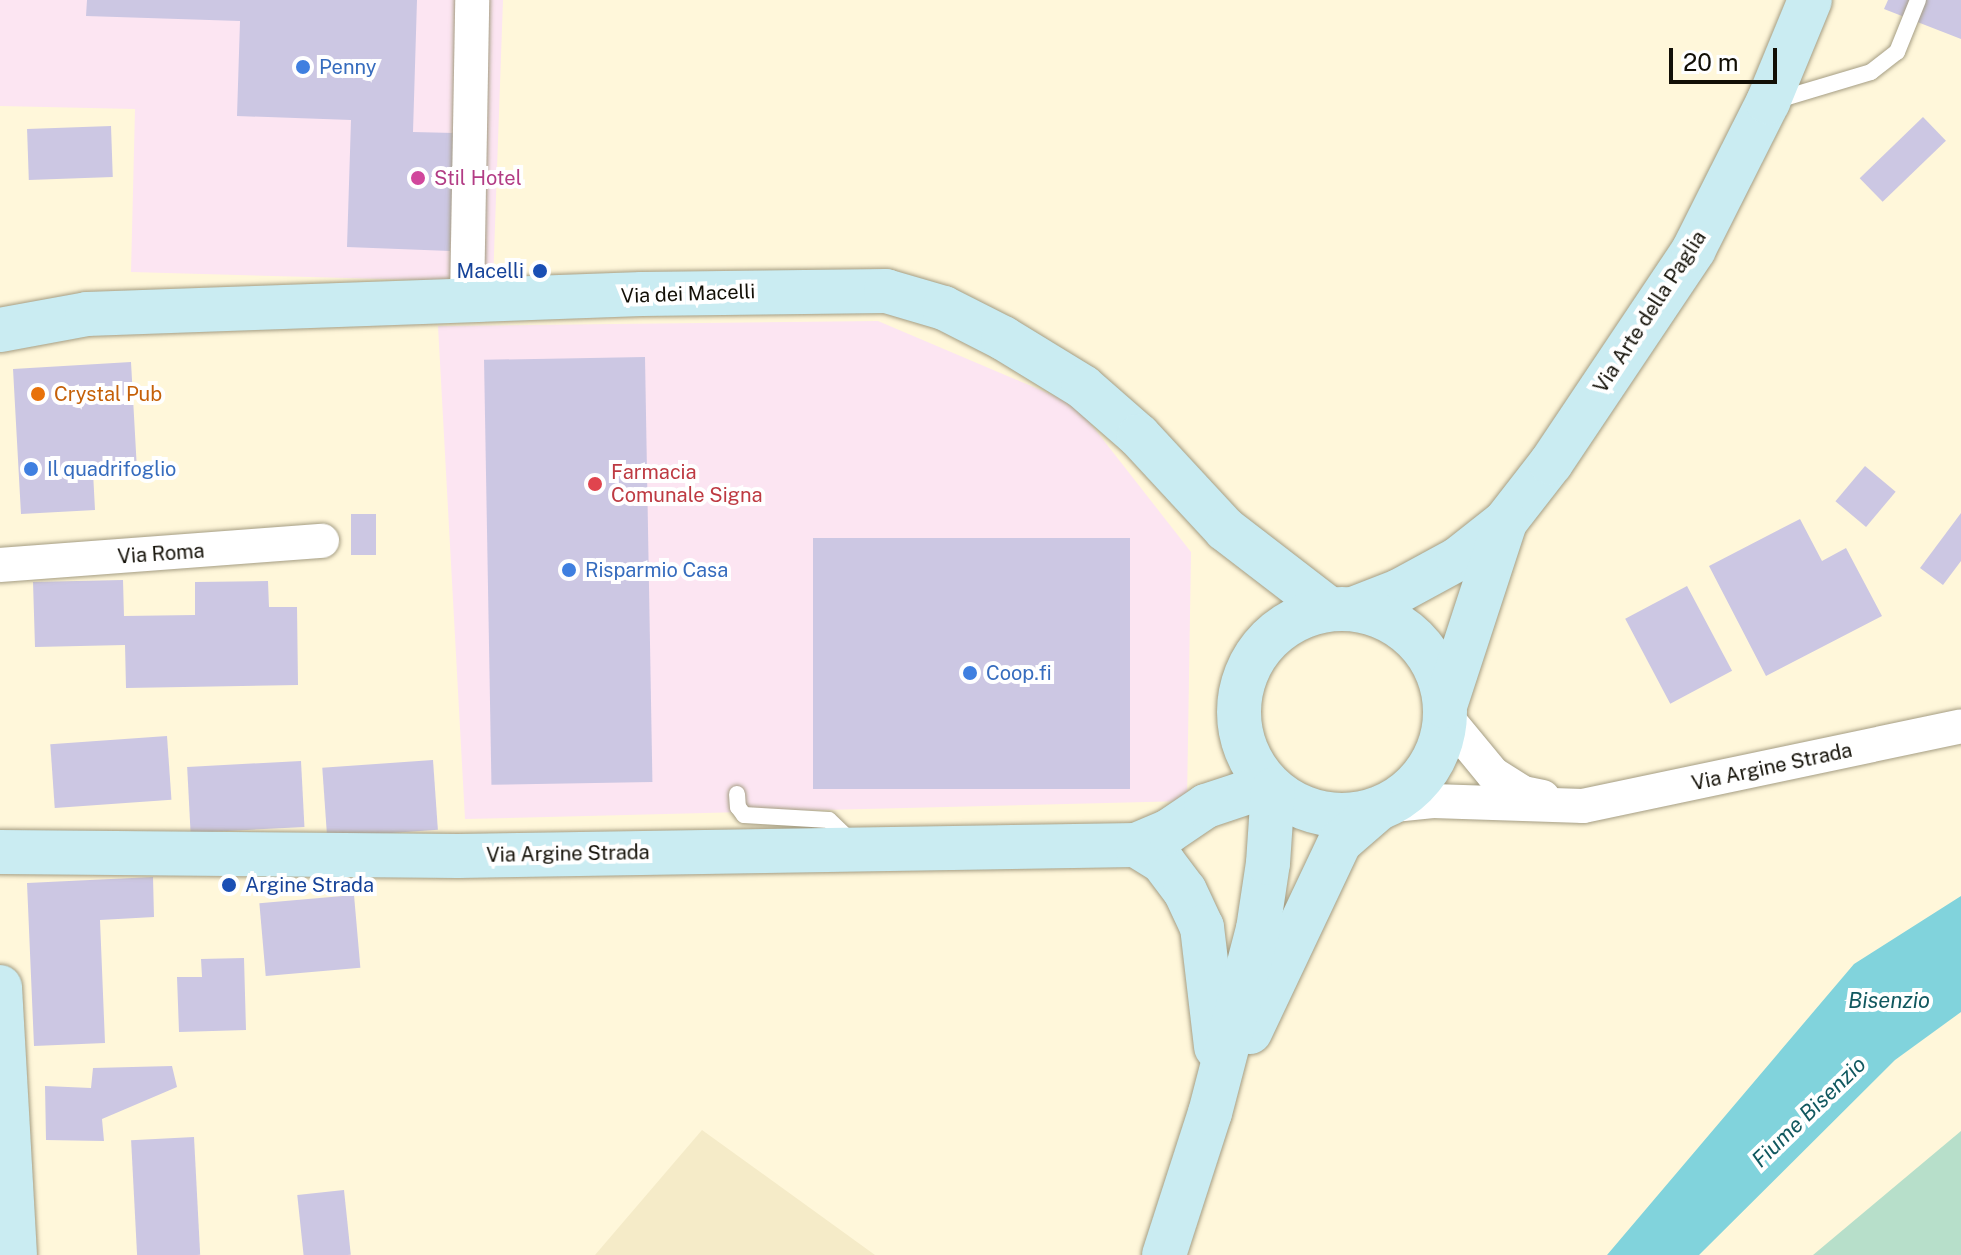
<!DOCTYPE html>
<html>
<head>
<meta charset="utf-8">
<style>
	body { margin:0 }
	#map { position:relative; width:1961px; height:1255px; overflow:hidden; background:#fff7da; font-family:"Public Sans",sans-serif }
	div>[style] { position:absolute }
	.commercial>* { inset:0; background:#fce5f2 }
	.built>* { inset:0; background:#f5ebc8 }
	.green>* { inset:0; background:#b7dfca }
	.water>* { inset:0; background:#81d3dc }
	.building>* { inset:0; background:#ccc7e3; transform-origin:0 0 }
	.roads { filter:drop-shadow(0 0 2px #a59d83) drop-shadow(0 0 2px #a59d83) }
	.lane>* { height:16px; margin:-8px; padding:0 8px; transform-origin:8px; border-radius:8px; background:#fff }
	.street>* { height:34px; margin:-17px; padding:0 17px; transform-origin:17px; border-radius:17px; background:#fff }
	.secondary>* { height:44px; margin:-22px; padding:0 22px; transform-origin:22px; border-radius:22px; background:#caecf2 }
	.secondary>.ring { margin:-22px; padding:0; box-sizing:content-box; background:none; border:44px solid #caecf2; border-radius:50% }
	.dots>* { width:22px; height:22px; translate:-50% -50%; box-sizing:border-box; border:4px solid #fff; border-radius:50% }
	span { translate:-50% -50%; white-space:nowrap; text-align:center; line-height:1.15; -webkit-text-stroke:8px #fff; paint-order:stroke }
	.shop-label { font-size:20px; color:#366cbe }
	.left { translate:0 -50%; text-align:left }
	.hotel-label { font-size:20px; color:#b23c85 }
	.transit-label { font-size:20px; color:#164399 }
	.right { translate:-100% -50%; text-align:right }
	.street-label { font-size:20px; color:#120f06 }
	.food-label { font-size:20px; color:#c56008 }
	.health-label { font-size:20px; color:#be3a42 }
	.water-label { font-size:22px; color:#11585f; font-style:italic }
	.scale { position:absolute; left:1669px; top:48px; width:108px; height:36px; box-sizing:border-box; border:4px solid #120f06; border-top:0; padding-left:10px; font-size:24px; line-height:28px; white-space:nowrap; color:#120f06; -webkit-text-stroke:6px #fff; paint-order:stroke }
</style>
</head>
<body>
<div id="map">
	<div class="commercial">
		<div style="clip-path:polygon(0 0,503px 0,493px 282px,131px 272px,135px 109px,0 106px)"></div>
		<div style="clip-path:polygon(878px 321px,1076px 405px,1191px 552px,1187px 801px,465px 819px,438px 326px)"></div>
	</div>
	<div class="built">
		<div style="clip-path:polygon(702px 1130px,875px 1255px,595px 1255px)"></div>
	</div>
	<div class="green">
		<div style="clip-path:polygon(1961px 1131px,1961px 1255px,1813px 1255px)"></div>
	</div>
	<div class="water">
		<div style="clip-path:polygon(1961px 896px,1961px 1012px,1895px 1060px,1699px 1255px,1607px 1255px,1854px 964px)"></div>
	</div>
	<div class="building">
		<div style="clip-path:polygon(87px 0,417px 0,413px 132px,454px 133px,450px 251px,347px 247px,351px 120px,237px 116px,240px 21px,86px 16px)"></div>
		<div style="clip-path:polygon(1888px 0,1961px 0,1961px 39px,1884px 9px)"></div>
		<div style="left:1923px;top:117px;width:33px;height:88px;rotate:46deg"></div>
		<div style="left:111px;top:126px;width:51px;height:84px;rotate:88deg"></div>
		<div style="left:645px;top:357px;width:425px;height:161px;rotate:89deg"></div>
		<div style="clip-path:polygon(131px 362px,137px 470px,93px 472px,95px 510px,21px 514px,13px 369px)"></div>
		<div style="left:1865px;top:466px;width:40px;height:46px;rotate:40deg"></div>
		<div style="clip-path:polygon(1961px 513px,1961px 561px,1943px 585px,1920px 568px)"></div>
		<div style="left:351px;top:514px;width:25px;height:41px"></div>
		<div style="clip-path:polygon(1800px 519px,1822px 561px,1846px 548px,1882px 616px,1766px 676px,1709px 566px)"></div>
		<div style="left:1130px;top:538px;width:251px;height:317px;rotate:90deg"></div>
		<div style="clip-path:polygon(123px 580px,124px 616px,195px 615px,195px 582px,268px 581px,269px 607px,297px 607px,298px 685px,126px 688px,125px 645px,35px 647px,33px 582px)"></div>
		<div style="left:1687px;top:586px;width:96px;height:70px;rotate:62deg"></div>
		<div style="left:167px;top:736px;width:64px;height:117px;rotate:86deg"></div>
		<div style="left:433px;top:760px;width:70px;height:111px;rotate:86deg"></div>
		<div style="left:301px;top:761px;width:66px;height:114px;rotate:87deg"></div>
		<div style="clip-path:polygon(153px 877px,154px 917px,100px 920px,105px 1043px,34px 1046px,27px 883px)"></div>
		<div style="left:354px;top:895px;width:73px;height:95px;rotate:85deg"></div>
		<div style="clip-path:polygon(244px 958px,246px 1030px,179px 1032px,177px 977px,202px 977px,201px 959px)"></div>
		<div style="clip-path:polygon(172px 1066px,177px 1087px,102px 1119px,104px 1141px,46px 1140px,45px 1086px,91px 1088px,93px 1068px)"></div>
		<div style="left:194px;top:1137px;width:118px;height:63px;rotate:87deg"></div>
		<div style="left:344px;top:1190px;width:65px;height:47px;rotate:84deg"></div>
	</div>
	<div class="roads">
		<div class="lane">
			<div style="left:1774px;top:101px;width:101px;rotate:-16.6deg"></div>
			<div style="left:1871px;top:72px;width:33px;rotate:-38deg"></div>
			<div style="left:1897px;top:52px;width:56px;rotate:-68deg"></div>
			<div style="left:737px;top:794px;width:13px;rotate:86deg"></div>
			<div style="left:738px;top:807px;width:10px;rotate:53deg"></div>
			<div style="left:744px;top:815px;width:85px;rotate:3.4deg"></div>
			<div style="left:829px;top:820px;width:30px;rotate:44deg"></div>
		</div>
		<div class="street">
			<div style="left:467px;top:301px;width:301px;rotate:-89deg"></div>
			<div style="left:0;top:565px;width:323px;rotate:-4.3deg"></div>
			<div style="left:1446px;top:717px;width:74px;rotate:50.5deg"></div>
			<div style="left:1493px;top:774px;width:36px;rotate:32deg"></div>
			<div style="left:1523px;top:793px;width:20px;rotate:11deg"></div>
			<div style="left:1384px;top:806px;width:49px;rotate:-5.8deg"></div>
			<div style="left:1433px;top:801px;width:150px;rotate:1.9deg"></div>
			<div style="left:1583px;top:806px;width:386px;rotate:-11.9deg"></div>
		</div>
		<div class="secondary">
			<div style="left:0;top:330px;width:88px;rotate:-10.4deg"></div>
			<div style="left:87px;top:314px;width:555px;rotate:-2.06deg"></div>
			<div style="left:642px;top:294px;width:244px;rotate:-0.7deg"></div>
			<div style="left:886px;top:291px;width:60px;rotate:16.3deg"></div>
			<div style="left:944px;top:308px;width:66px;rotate:27deg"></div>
			<div style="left:1003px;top:338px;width:94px;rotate:31.5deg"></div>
			<div style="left:1083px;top:387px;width:74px;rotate:41.2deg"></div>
			<div style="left:1139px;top:436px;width:127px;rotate:47.2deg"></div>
			<div style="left:1225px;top:529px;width:131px;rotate:37.6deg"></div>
			<div style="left:1353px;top:609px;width:49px;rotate:-21.4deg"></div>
			<div style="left:1399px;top:591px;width:67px;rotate:-28.5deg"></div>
			<div style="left:1458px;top:559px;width:60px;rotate:-38.2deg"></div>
			<div style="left:1505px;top:522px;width:75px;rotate:-52.1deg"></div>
			<div style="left:1551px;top:463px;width:257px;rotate:-56.2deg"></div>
			<div style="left:1694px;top:249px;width:165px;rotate:-63.3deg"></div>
			<div style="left:1768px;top:102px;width:110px;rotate:-67.6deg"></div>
			<div class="ring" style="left:1239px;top:609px;width:162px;height:162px"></div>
			<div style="left:1445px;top:706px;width:194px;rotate:-71.9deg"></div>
			<div style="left:1136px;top:845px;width:32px;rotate:32deg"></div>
			<div style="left:1163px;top:862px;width:36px;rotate:53deg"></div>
			<div style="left:1185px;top:891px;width:40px;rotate:65deg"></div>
			<div style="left:1202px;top:927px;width:121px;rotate:83.3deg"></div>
			<div style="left:0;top:852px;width:458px;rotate:0.5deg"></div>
			<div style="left:458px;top:856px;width:678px;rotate:-0.93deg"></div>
			<div style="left:1136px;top:845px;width:36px;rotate:-23deg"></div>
			<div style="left:1169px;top:831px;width:45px;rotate:-34deg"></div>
			<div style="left:1206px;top:806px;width:44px;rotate:-18.4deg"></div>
			<div style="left:1248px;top:792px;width:25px;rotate:-5deg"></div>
			<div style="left:0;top:987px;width:268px;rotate:86.8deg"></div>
			<div style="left:1250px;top:1032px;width:210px;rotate:-64.7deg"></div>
			<div style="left:1340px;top:842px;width:50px;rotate:-41deg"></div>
			<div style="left:1164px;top:1255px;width:149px;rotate:-72.1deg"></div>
			<div style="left:1210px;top:1113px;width:190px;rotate:-75.4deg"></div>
			<div style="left:1258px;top:929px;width:67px;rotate:-81.4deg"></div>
			<div style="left:1268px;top:863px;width:73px;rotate:-86.1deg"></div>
		</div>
	</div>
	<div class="dots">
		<div style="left:303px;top:67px;background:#3f7fe0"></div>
		<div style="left:418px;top:178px;background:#d1479c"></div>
		<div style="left:540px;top:271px;background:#1a4fb4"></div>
		<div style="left:38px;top:394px;background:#e8710a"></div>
		<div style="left:31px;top:469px;background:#3f7fe0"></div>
		<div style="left:595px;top:484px;background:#e0444e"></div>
		<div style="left:569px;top:570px;background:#3f7fe0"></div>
		<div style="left:970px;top:673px;background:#3f7fe0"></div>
		<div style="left:229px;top:885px;background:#1a4fb4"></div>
	</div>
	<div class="shop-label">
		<span class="left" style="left:319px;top:67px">Penny</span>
		<span class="left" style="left:47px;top:469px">Il quadrifoglio</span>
		<span class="left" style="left:585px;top:570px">Risparmio Casa</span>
		<span class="left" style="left:986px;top:673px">Coop.fi</span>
	</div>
	<div class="hotel-label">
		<span class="left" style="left:434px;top:178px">Stil Hotel</span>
	</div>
	<div class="transit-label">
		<span class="right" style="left:524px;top:271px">Macelli</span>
		<span class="left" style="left:245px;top:885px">Argine Strada</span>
	</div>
	<div class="street-label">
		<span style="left:688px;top:294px;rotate:-2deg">Via dei Macelli</span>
		<span style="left:1650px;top:312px;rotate:-57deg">Via Arte della Paglia</span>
		<span style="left:161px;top:554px;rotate:-4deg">Via Roma</span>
		<span style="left:1772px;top:767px;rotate:-12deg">Via Argine Strada</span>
		<span style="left:568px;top:854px;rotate:-1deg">Via Argine Strada</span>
	</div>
	<div class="food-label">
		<span class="left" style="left:54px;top:394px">Crystal Pub</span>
	</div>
	<div class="health-label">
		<span class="left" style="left:611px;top:484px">Farmacia<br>Comunale Signa</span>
	</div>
	<div class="water-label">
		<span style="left:1889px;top:1001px">Bisenzio</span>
		<span style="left:1809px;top:1112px;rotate:-44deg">Fiume Bisenzio</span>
	</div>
	<div class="scale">20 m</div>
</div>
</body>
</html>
